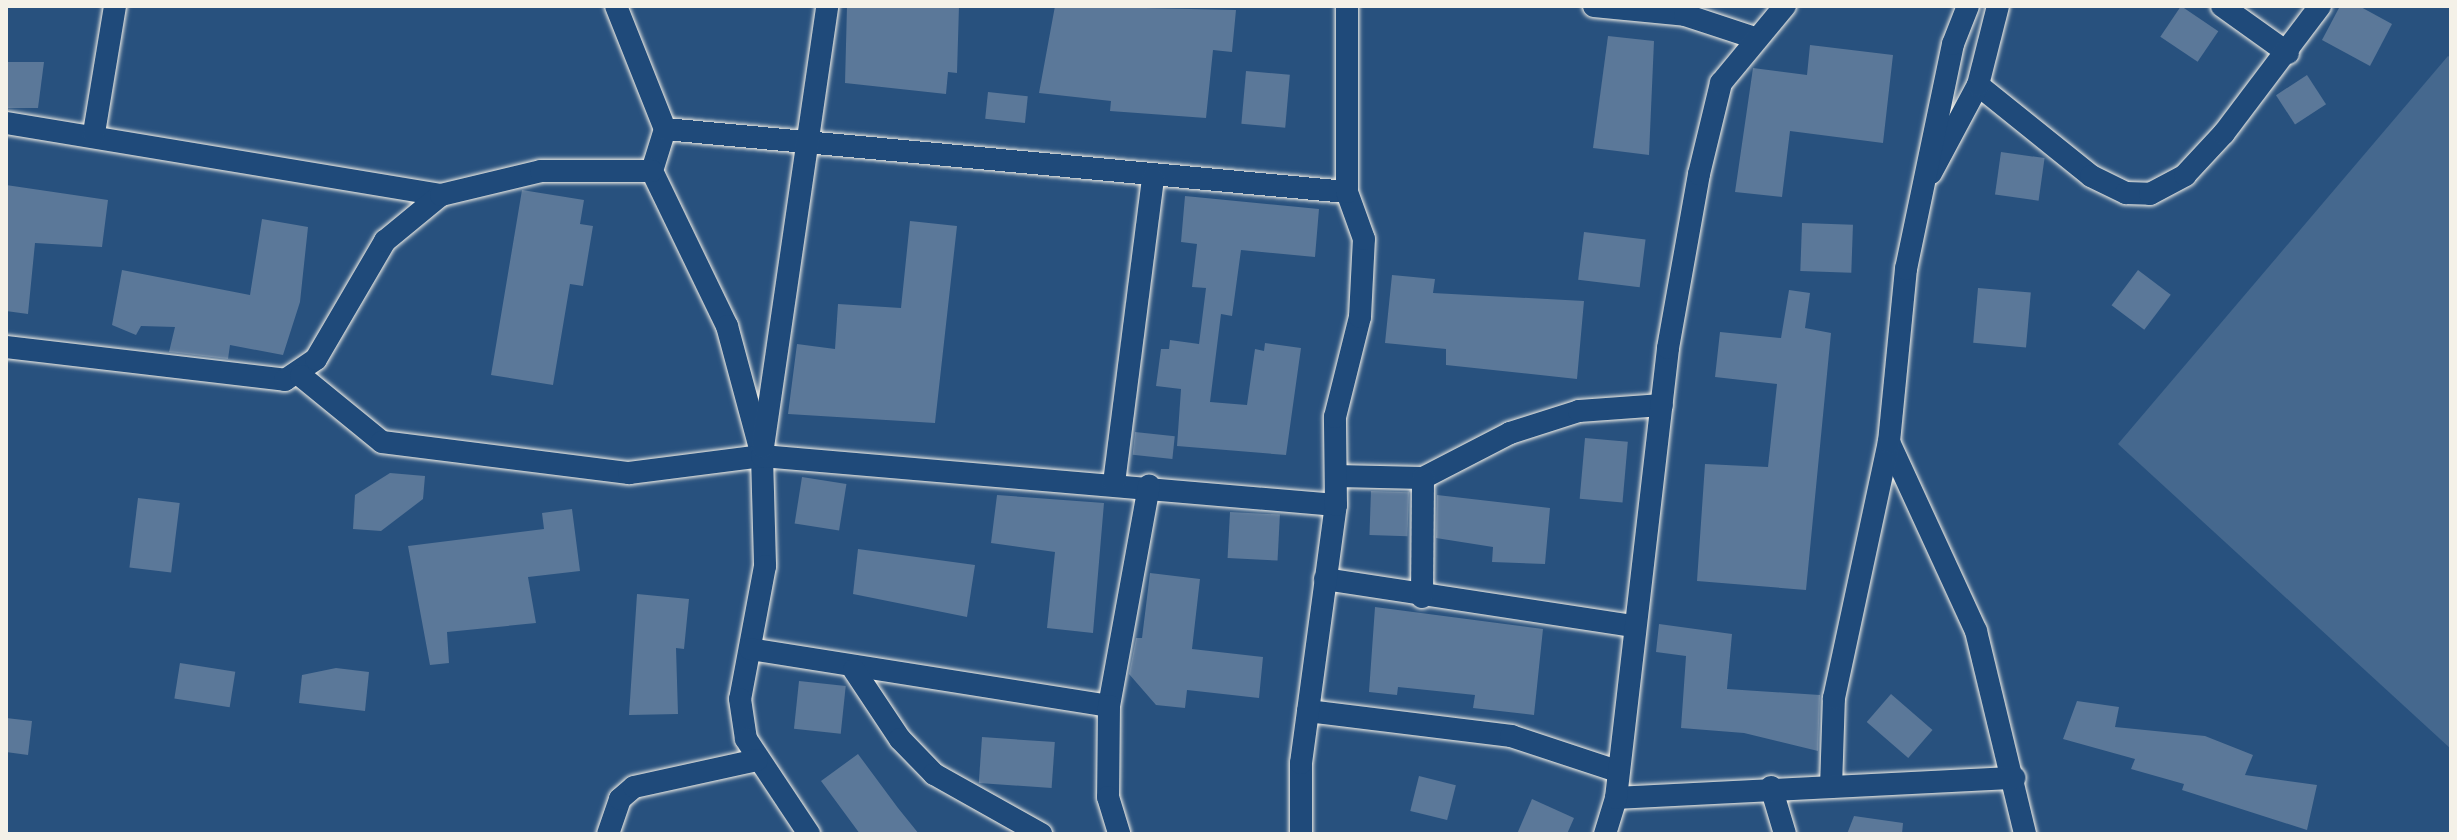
<!DOCTYPE html>
<html>
<head>
<meta charset="utf-8">
<style>
	body { margin:0 }
	#map { position:relative; width:2457px; height:840px; overflow:hidden; background:#28517e; font-family:"Patrick Hand",sans-serif }
	div>[style] { position:absolute }
	.green>* { inset:0; background:#45688e }
	.building>* { inset:0; background:#5b7899; transform-origin:0 0 }
	.roads { filter:drop-shadow(0 0 2px #f4f1e8) drop-shadow(0 0 2px #f4f1e8) }
	.street>* { height:22px; margin:-11px; padding:0 11px; transform-origin:11px; border-radius:11px; background:#1f4a7a }
	span { translate:-50% -50%; white-space:nowrap; text-align:center; line-height:1.15; -webkit-text-stroke:8px #1f4a7a; paint-order:stroke }
	.frame { position:absolute; inset:0; border:8px solid #f4f1e8; pointer-events:none }
</style>
</head>
<body>
<div id="map">
	<div class="green">
		<div style="clip-path:polygon(2448px 56px,2451px 58px,2451px 749px,2118px 444px)"></div>
	</div>
	<div class="building">
		<div style="clip-path:polygon(847px 6px,959px 6px,957px 73px,948px 72px,946px 94px,845px 83px)"></div>
		<div style="clip-path:polygon(1055px 6px,1236px 10px,1232px 52px,1213px 50px,1206px 118px,1110px 111px,1111px 101px,1039px 93px)"></div>
		<div style="left:2181px;top:6px;width:45px;height:37px;rotate:34deg"></div>
		<div style="clip-path:polygon(2340px 6px,2359px 6px,2392px 24px,2370px 66px,2322px 40px)"></div>
		<div style="clip-path:polygon(1608px 36px,1654px 41px,1649px 155px,1593px 148px)"></div>
		<div style="clip-path:polygon(1810px 45px,1893px 55px,1883px 143px,1790px 131px,1782px 197px,1735px 192px,1753px 68px,1807px 75px)"></div>
		<div style="clip-path:polygon(6px 62px,44px 62px,38px 108px,6px 108px)"></div>
		<div style="left:1246px;top:71px;width:44px;height:53px;rotate:5deg"></div>
		<div style="left:2307px;top:75px;width:35px;height:37px;rotate:57deg"></div>
		<div style="left:988px;top:92px;width:40px;height:27px;rotate:6deg"></div>
		<div style="left:2001px;top:152px;width:44px;height:43px;rotate:8deg"></div>
		<div style="clip-path:polygon(6px 185px,108px 200px,102px 247px,35px 243px,28px 314px,6px 311px)"></div>
		<div style="clip-path:polygon(522px 190px,584px 200px,580px 224px,593px 226px,583px 286px,570px 284px,553px 385px,491px 375px)"></div>
		<div style="clip-path:polygon(1185px 196px,1319px 209px,1315px 257px,1241px 250px,1232px 316px,1221px 314px,1210px 402px,1247px 405px,1255px 349px,1264px 351px,1265px 343px,1301px 348px,1286px 455px,1177px 446px,1181px 389px,1156px 386px,1161px 349px,1169px 349px,1170px 340px,1199px 344px,1206px 288px,1192px 287px,1197px 244px,1181px 242px)"></div>
		<div style="clip-path:polygon(262px 219px,308px 227px,300px 302px,283px 355px,230px 345px,228px 359px,169px 352px,175px 327px,141px 326px,136px 335px,112px 325px,122px 270px,250px 295px)"></div>
		<div style="clip-path:polygon(910px 221px,957px 226px,935px 423px,788px 414px,797px 344px,835px 349px,838px 304px,901px 308px)"></div>
		<div style="left:1802px;top:223px;width:51px;height:48px;rotate:2deg"></div>
		<div style="left:1584px;top:232px;width:62px;height:48px;rotate:7deg"></div>
		<div style="left:2138px;top:270px;width:41px;height:44px;rotate:37deg"></div>
		<div style="clip-path:polygon(1392px 275px,1435px 279px,1433px 293px,1584px 301px,1577px 379px,1446px 365px,1446px 349px,1385px 343px)"></div>
		<div style="left:1978px;top:288px;width:53px;height:55px;rotate:5deg"></div>
		<div style="clip-path:polygon(1789px 290px,1810px 293px,1805px 328px,1831px 333px,1806px 590px,1697px 581px,1705px 464px,1768px 467px,1777px 384px,1715px 377px,1720px 332px,1781px 338px)"></div>
		<div style="left:1135px;top:432px;width:40px;height:23px;rotate:6deg"></div>
		<div style="left:1585px;top:438px;width:43px;height:61px;rotate:5deg"></div>
		<div style="clip-path:polygon(390px 473px,425px 476px,423px 499px,381px 531px,353px 529px,355px 495px)"></div>
		<div style="left:802px;top:477px;width:45px;height:47px;rotate:9deg"></div>
		<div style="left:1371px;top:491px;width:38px;height:44px;rotate:2deg"></div>
		<div style="clip-path:polygon(997px 495px,1104px 503px,1093px 633px,1047px 628px,1055px 552px,991px 543px)"></div>
		<div style="clip-path:polygon(1437px 495px,1550px 508px,1545px 564px,1492px 562px,1493px 547px,1436px 538px)"></div>
		<div style="left:138px;top:498px;width:42px;height:70px;rotate:7deg"></div>
		<div style="clip-path:polygon(572px 509px,580px 571px,528px 577px,536px 623px,447px 632px,449px 663px,430px 665px,408px 546px,544px 529px,542px 513px)"></div>
		<div style="left:1230px;top:512px;width:50px;height:46px;rotate:3deg"></div>
		<div style="clip-path:polygon(858px 549px,975px 565px,967px 617px,853px 594px)"></div>
		<div style="clip-path:polygon(1150px 573px,1200px 579px,1192px 649px,1263px 657px,1259px 698px,1187px 690px,1185px 708px,1156px 705px,1129px 674px,1136px 638px,1142px 638px)"></div>
		<div style="clip-path:polygon(637px 594px,689px 599px,684px 649px,676px 648px,678px 714px,629px 715px)"></div>
		<div style="clip-path:polygon(1375px 607px,1543px 629px,1534px 715px,1473px 708px,1475px 695px,1398px 687px,1397px 695px,1369px 692px)"></div>
		<div style="clip-path:polygon(1659px 624px,1732px 634px,1727px 689px,1820px 695px,1818px 751px,1744px 733px,1681px 728px,1686px 656px,1656px 652px)"></div>
		<div style="left:180px;top:663px;width:56px;height:36px;rotate:9deg"></div>
		<div style="clip-path:polygon(336px 668px,369px 672px,365px 711px,299px 703px,302px 675px)"></div>
		<div style="left:799px;top:681px;width:47px;height:48px;rotate:6deg"></div>
		<div style="left:1891px;top:694px;width:55px;height:37px;rotate:41deg"></div>
		<div style="clip-path:polygon(2077px 701px,2119px 707px,2115px 727px,2205px 736px,2253px 755px,2245px 775px,2317px 785px,2307px 830px,2182px 790px,2184px 784px,2131px 769px,2135px 759px,2063px 739px)"></div>
		<div style="clip-path:polygon(6px 718px,32px 721px,28px 755px,6px 752px)"></div>
		<div style="left:982px;top:737px;width:73px;height:46px;rotate:4deg"></div>
		<div style="clip-path:polygon(858px 754px,898px 808px,919px 834px,860px 834px,821px 781px)"></div>
		<div style="left:1419px;top:776px;width:38px;height:36px;rotate:14deg"></div>
		<div style="clip-path:polygon(1532px 799px,1574px 818px,1567px 834px,1517px 834px)"></div>
		<div style="clip-path:polygon(1854px 816px,1903px 823px,1902px 834px,1847px 834px)"></div>
	</div>
	<div class="roads">
		<div class="street">
			<div style="left:616px;top:6px;width:132px;rotate:68.3deg"></div>
			<div style="left:665px;top:129px;width:44px;rotate:107.2deg"></div>
			<div style="left:652px;top:171px;width:172px;rotate:64.2deg"></div>
			<div style="left:727px;top:326px;width:135px;rotate:74.9deg"></div>
			<div style="left:762px;top:456px;width:110px;rotate:88.4deg"></div>
			<div style="left:765px;top:566px;width:135px;rotate:100.6deg"></div>
			<div style="left:740px;top:699px;width:40px;rotate:81.5deg"></div>
			<div style="left:746px;top:739px;width:114px;rotate:56.4deg"></div>
			<div style="left:1594px;top:6px;width:91px;rotate:5.6deg"></div>
			<div style="left:1685px;top:15px;width:74px;rotate:18.2deg"></div>
			<div style="left:2222px;top:6px;width:81px;rotate:35.5deg"></div>
			<div style="left:1978px;top:85px;width:145px;rotate:38.8deg"></div>
			<div style="left:2091px;top:176px;width:39px;rotate:26deg"></div>
			<div style="left:2126px;top:193px;width:24px;rotate:2deg"></div>
			<div style="left:2150px;top:194px;width:40px;rotate:-28deg"></div>
			<div style="left:2185px;top:175px;width:57px;rotate:-47.1deg"></div>
			<div style="left:2224px;top:133px;width:159px;rotate:-52.9deg"></div>
			<div style="left:6px;top:123px;width:441px;rotate:9.4deg"></div>
			<div style="left:665px;top:129px;width:685px;rotate:5.28deg"></div>
			<div style="left:94px;top:133px;width:129px;rotate:-80.6deg"></div>
			<div style="left:1931px;top:173px;width:100px;rotate:-61.9deg"></div>
			<div style="left:1978px;top:85px;width:81px;rotate:-75.8deg"></div>
			<div style="left:6px;top:347px;width:281px;rotate:6.7deg"></div>
			<div style="left:285px;top:380px;width:37px;rotate:-34deg"></div>
			<div style="left:316px;top:359px;width:137px;rotate:-59.7deg"></div>
			<div style="left:385px;top:241px;width:72px;rotate:-39.4deg"></div>
			<div style="left:441px;top:195px;width:103px;rotate:-13.5deg"></div>
			<div style="left:541px;top:171px;width:111px"></div>
			<div style="left:301px;top:376px;width:104px;rotate:39.2deg"></div>
			<div style="left:382px;top:442px;width:249px;rotate:7.2deg"></div>
			<div style="left:629px;top:473px;width:134px;rotate:-7.3deg"></div>
			<div style="left:762px;top:456px;width:576px;rotate:4.88deg"></div>
			<div style="left:1889px;top:442px;width:208px;rotate:65.3deg"></div>
			<div style="left:1976px;top:631px;width:209px;rotate:76.4deg"></div>
			<div style="left:763px;top:447px;width:446px;rotate:-81.7deg"></div>
			<div style="left:1337px;top:476px;width:86px;rotate:1.3deg"></div>
			<div style="left:1423px;top:478px;width:98px;rotate:-27.3deg"></div>
			<div style="left:1510px;top:433px;width:72px;rotate:-17.7deg"></div>
			<div style="left:1579px;top:411px;width:83px;rotate:-4.1deg"></div>
			<div style="left:1114px;top:483px;width:307px;rotate:-82.7deg"></div>
			<div style="left:1325px;top:579px;width:311px;rotate:8.7deg"></div>
			<div style="left:1422px;top:597px;width:119px;rotate:-89.5deg"></div>
			<div style="left:750px;top:649px;width:363px;rotate:9deg"></div>
			<div style="left:1109px;top:706px;width:224px;rotate:-79.7deg"></div>
			<div style="left:854px;top:670px;width:83px;rotate:56.3deg"></div>
			<div style="left:900px;top:739px;width:49px;rotate:45.8deg"></div>
			<div style="left:934px;top:774px;width:123px;rotate:29.3deg"></div>
			<div style="left:1109px;top:706px;width:91px;rotate:90.6deg"></div>
			<div style="left:1108px;top:797px;width:39px;rotate:73deg"></div>
			<div style="left:1308px;top:711px;width:205px;rotate:7deg"></div>
			<div style="left:1511px;top:736px;width:112px;rotate:18.3deg"></div>
			<div style="left:1771px;top:787px;width:49px;rotate:73.4deg"></div>
			<div style="left:1831px;top:787px;width:89px;rotate:-88.1deg"></div>
			<div style="left:1834px;top:698px;width:262px;rotate:-77.9deg"></div>
			<div style="left:1889px;top:442px;width:174px;rotate:-84.4deg"></div>
			<div style="left:1906px;top:269px;width:230px;rotate:-78.2deg"></div>
			<div style="left:1953px;top:44px;width:41px;rotate:-68.5deg"></div>
			<div style="left:1616px;top:798px;width:399px;rotate:-2.9deg"></div>
			<div style="left:608px;top:834px;width:37px;rotate:-71deg"></div>
			<div style="left:620px;top:799px;width:18px;rotate:-41deg"></div>
			<div style="left:634px;top:787px;width:126px;rotate:-12.4deg"></div>
			<div style="left:1301px;top:834px;width:71px;rotate:-90deg"></div>
			<div style="left:1301px;top:763px;width:260px;rotate:-82.3deg"></div>
			<div style="left:1336px;top:505px;width:88px;rotate:-90.7deg"></div>
			<div style="left:1335px;top:417px;width:103px;rotate:-76deg"></div>
			<div style="left:1360px;top:317px;width:78px;rotate:-87.1deg"></div>
			<div style="left:1364px;top:239px;width:50px;rotate:-109.9deg"></div>
			<div style="left:1347px;top:192px;width:186px;rotate:-90deg"></div>
			<div style="left:1605px;top:834px;width:38px;rotate:-73deg"></div>
			<div style="left:1616px;top:798px;width:453px;rotate:-83.4deg"></div>
			<div style="left:1668px;top:348px;width:177px;rotate:-79.9deg"></div>
			<div style="left:1699px;top:174px;width:94px;rotate:-76.4deg"></div>
			<div style="left:1721px;top:83px;width:100px;rotate:-50.3deg"></div>
		</div>
	</div>
	<div class="frame"></div>
</div>
</body>
</html>
